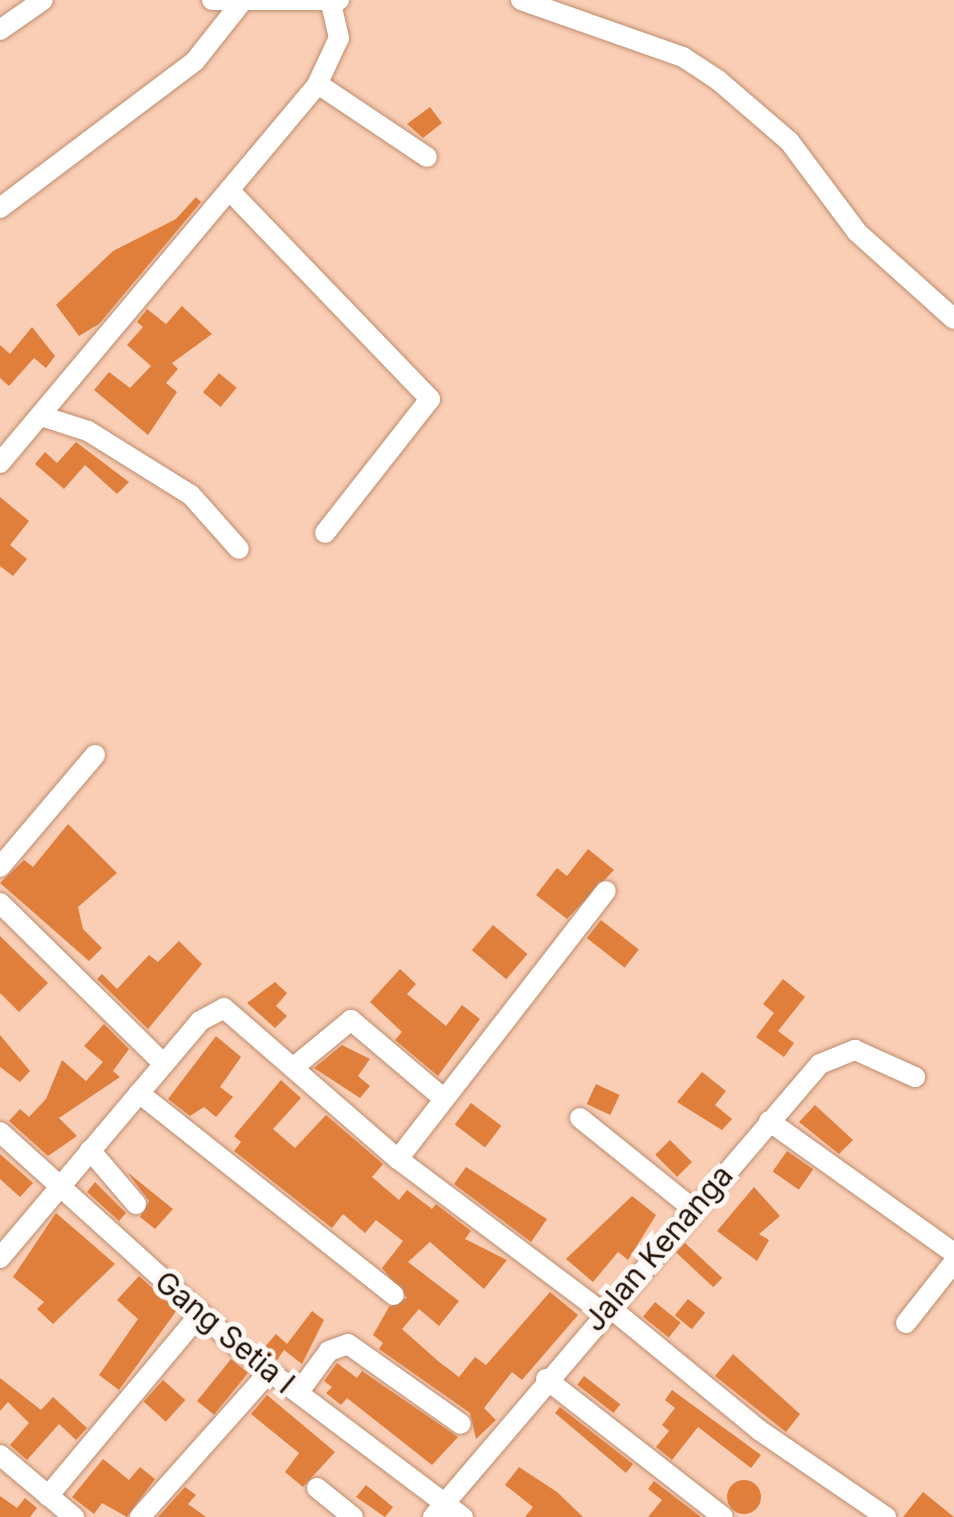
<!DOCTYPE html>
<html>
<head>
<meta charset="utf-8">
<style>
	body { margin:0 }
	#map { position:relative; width:954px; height:1517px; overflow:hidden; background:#f9ceb5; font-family:Inter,sans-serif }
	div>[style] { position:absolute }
	.building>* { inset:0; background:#e07f3c; transform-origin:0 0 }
	.round { border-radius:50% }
	.roads { filter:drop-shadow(0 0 2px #be8c6e) drop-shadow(0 0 2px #be8c6e) }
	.minor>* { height:20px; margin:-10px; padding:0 10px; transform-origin:10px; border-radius:10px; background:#fff }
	span { translate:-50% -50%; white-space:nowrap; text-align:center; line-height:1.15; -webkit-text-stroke:10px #fdf8f5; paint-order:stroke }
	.street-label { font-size:30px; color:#241206 }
</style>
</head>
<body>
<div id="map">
	<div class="building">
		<div style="clip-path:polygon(430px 107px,442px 123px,423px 138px,407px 124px)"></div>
		<div style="clip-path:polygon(196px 197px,201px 202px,99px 324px,79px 336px,56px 305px,113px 251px,176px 219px)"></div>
		<div style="clip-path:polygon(182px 306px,212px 334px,172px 363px,178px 369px,166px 383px,177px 392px,148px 435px,94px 390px,109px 372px,130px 388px,151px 366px,127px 345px,143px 327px,137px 322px,147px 309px,166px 324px)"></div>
		<div style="clip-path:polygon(32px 327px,55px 356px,46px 368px,34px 358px,9px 386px,0 378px,0 345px,10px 354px)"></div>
		<div style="left:219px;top:373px;width:23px;height:25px;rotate:40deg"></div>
		<div style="clip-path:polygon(76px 442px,129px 482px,117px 494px,85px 465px,64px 489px,35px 464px,45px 452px,57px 463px)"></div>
		<div style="clip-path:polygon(0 497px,29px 521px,10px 545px,27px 559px,13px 576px,0 566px)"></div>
		<div style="clip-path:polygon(68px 824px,117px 873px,78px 907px,83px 929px,102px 948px,89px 961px,0 883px,24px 860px,33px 867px)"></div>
		<div style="clip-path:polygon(588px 849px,614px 870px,567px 919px,536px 895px,557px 868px,567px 876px)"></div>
		<div style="left:601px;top:920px;width:48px;height:23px;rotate:38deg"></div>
		<div style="left:493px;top:925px;width:45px;height:33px;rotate:40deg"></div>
		<div style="clip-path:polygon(0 936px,48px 983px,19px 1012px,0 993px)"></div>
		<div style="clip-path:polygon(179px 941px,202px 964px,148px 1029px,97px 979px,102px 974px,117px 989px,149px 955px,158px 962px)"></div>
		<div style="clip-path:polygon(400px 969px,416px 984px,407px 994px,446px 1026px,462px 1005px,480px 1019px,438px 1076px,395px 1040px,402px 1032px,370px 1002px)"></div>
		<div style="clip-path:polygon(783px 979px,805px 997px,778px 1031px,794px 1043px,784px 1057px,756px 1037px,774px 1013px,763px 1004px)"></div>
		<div style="clip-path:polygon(275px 982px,287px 993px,276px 1006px,287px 1016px,275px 1028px,247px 1003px)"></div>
		<div style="clip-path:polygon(104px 1024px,129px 1049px,113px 1071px,120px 1077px,59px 1118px,77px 1136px,48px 1156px,9px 1121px,20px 1109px,29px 1117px,46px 1099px,62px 1060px,86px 1081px,103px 1062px,84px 1046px)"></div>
		<div style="clip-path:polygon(0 1035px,30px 1071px,20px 1082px,0 1067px)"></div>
		<div style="clip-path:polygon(216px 1036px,241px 1057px,220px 1087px,233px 1097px,216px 1117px,204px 1107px,190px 1116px,168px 1099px)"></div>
		<div style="clip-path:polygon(342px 1045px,370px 1059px,358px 1076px,370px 1086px,360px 1098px,314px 1068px)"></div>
		<div style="clip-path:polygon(702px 1072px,726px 1091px,715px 1105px,732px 1119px,722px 1130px,677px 1102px)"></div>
		<div style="clip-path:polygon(281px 1080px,301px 1098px,273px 1129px,295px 1148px,326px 1115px,383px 1164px,372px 1177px,399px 1200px,407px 1190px,432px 1209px,436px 1204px,471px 1231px,465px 1239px,507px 1260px,484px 1289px,430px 1242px,408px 1262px,459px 1301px,439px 1326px,419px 1309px,402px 1329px,438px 1361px,459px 1377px,475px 1357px,486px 1365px,550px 1292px,578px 1315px,522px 1380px,512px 1372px,484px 1408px,496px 1420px,476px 1439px,470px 1413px,379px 1349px,383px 1343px,373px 1335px,389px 1307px,407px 1298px,382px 1268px,403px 1241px,376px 1220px,365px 1233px,343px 1214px,332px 1228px,234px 1151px,241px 1142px,234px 1136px)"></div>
		<div style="left:596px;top:1084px;width:26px;height:22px;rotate:25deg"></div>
		<div style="left:471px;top:1103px;width:38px;height:27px;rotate:37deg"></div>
		<div style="clip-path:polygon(815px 1105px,853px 1140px,839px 1154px,799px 1122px)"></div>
		<div style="left:670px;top:1140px;width:31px;height:21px;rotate:45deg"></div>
		<div style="left:787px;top:1151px;width:32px;height:25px;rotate:35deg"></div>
		<div style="clip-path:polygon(0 1154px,33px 1183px,20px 1197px,0 1179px)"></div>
		<div style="clip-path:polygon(466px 1167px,547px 1219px,531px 1242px,454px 1184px)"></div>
		<div style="clip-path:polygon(127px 1172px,173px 1209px,155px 1229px,140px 1217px,149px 1201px)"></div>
		<div style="clip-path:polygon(95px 1182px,126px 1213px,119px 1221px,87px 1192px)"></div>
		<div style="clip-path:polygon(754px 1187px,780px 1216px,759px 1234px,769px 1240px,757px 1261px,717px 1231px)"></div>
		<div style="clip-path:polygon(632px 1196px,656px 1215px,628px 1260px,618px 1252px,593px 1282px,566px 1259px)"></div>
		<div style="clip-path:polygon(56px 1213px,115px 1264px,53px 1324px,37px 1309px,44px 1302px,13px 1277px)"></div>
		<div style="left:685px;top:1243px;width:51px;height:13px;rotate:43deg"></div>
		<div style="clip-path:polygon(139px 1276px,177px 1310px,119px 1390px,99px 1375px,138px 1319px,117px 1300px)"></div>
		<div style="left:688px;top:1299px;width:22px;height:21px;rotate:39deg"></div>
		<div style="left:655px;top:1302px;width:33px;height:19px;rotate:39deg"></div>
		<div style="clip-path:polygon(312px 1311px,324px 1320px,302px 1364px,284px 1350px,277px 1360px,263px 1349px,276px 1334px,287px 1344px)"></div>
		<div style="clip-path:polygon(733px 1354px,800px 1414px,786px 1432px,715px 1376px)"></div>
		<div style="left:231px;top:1359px;width:22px;height:54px;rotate:39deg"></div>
		<div style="clip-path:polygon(337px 1363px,357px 1378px,362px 1371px,458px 1437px,432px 1465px,347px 1398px,341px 1405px,326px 1393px,332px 1387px,324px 1381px)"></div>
		<div style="left:584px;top:1376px;width:46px;height:11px;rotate:38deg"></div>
		<div style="clip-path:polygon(0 1378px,41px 1410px,53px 1397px,87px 1428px,76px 1440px,59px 1424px,27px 1460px,10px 1445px,29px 1423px,8px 1402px,0 1411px)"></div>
		<div style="left:163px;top:1380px;width:30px;height:29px;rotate:42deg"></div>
		<div style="clip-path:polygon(672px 1390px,761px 1455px,751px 1468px,698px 1427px,672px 1460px,656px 1447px,669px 1431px,662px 1425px,675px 1408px,665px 1400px)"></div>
		<div style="clip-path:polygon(267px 1395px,335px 1452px,303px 1487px,285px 1472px,299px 1453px,251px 1414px)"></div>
		<div style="clip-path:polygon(560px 1407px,633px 1464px,626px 1473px,555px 1413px)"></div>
		<div style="clip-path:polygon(103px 1459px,129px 1480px,140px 1467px,155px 1479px,127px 1517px,102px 1503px,94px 1514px,72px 1497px)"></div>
		<div style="clip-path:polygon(519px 1467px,557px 1492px,583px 1517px,525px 1517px,533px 1507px,505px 1485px)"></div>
		<div class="round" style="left:727px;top:1480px;width:34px;height:34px"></div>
		<div style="clip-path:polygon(654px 1481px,701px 1517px,648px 1517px,662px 1500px,648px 1489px)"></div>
		<div style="clip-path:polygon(366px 1485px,393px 1507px,385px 1517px,356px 1497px)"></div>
		<div style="clip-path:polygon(185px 1487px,196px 1495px,188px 1504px,206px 1517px,158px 1517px)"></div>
		<div style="clip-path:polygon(923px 1492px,954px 1517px,903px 1517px)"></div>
		<div style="clip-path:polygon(0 1496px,17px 1508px,25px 1498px,37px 1508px,30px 1517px,0 1517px)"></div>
	</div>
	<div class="roads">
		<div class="minor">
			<div style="left:212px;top:0;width:127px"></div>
			<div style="left:521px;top:0;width:172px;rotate:19.4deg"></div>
			<div style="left:683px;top:57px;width:42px;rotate:33.3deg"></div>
			<div style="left:718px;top:80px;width:94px;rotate:40.7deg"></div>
			<div style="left:789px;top:141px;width:114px;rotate:53.2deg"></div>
			<div style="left:857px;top:232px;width:130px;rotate:41.9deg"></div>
			<div style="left:0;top:30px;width:52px;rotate:-34.9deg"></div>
			<div style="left:318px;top:84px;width:131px;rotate:33.8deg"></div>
			<div style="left:229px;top:190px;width:290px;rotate:46.1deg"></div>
			<div style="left:430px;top:399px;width:170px;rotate:128.1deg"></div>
			<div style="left:0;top:208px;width:244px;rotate:-37deg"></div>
			<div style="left:195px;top:61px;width:73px;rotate:-51.7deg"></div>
			<div style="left:41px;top:416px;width:49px;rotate:17.7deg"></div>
			<div style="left:88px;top:431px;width:121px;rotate:31.9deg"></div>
			<div style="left:191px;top:495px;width:72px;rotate:48.4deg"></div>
			<div style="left:0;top:463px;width:491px;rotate:-50deg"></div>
			<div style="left:316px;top:87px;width:54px;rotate:-64.9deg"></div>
			<div style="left:339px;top:38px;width:39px;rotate:-103deg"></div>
			<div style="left:0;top:867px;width:147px;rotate:-49.7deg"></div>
			<div style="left:0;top:903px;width:228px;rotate:44.5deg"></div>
			<div style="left:294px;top:1067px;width:74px;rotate:-39.5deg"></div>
			<div style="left:351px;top:1020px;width:122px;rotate:40.3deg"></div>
			<div style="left:139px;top:1093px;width:325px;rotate:38.4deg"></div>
			<div style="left:580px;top:1118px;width:144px;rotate:38.8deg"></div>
			<div style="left:769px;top:1121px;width:227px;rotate:35.5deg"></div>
			<div style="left:0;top:1132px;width:330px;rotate:42.1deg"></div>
			<div style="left:245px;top:1353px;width:273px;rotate:37deg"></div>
			<div style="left:90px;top:1150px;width:71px;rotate:49.6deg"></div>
			<div style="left:398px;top:1159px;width:339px;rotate:-52.2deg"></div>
			<div style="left:0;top:1258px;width:310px;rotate:-49.8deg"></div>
			<div style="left:200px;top:1021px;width:27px;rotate:-28deg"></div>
			<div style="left:224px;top:1008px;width:230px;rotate:41deg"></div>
			<div style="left:398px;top:1159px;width:255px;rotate:36.9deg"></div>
			<div style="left:607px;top:1305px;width:197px;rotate:39.4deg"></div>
			<div style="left:759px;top:1430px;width:154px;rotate:34.4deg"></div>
			<div style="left:906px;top:1323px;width:78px;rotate:-51.8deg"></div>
			<div style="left:546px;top:1379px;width:224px;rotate:37.9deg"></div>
			<div style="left:298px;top:1393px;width:52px;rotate:-53.6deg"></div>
			<div style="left:329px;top:1351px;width:20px;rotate:-20deg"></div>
			<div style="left:348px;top:1344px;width:138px;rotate:35.3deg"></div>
			<div style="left:0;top:1455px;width:97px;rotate:40deg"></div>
			<div style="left:317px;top:1488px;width:46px;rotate:38.9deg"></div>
			<div style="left:48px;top:1496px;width:237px;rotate:-50.1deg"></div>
			<div style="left:140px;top:1517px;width:194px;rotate:-48.3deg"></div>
			<div style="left:433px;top:1517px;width:596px;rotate:-49.49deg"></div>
			<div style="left:820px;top:1064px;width:38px;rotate:-22deg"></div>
			<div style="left:855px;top:1050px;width:66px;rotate:24.2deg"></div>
		</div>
	</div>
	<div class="street-label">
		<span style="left:658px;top:1248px;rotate:-49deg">Jalan Kenanga</span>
		<span style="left:225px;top:1332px;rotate:40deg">Gang Setia I</span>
	</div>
</div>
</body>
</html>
